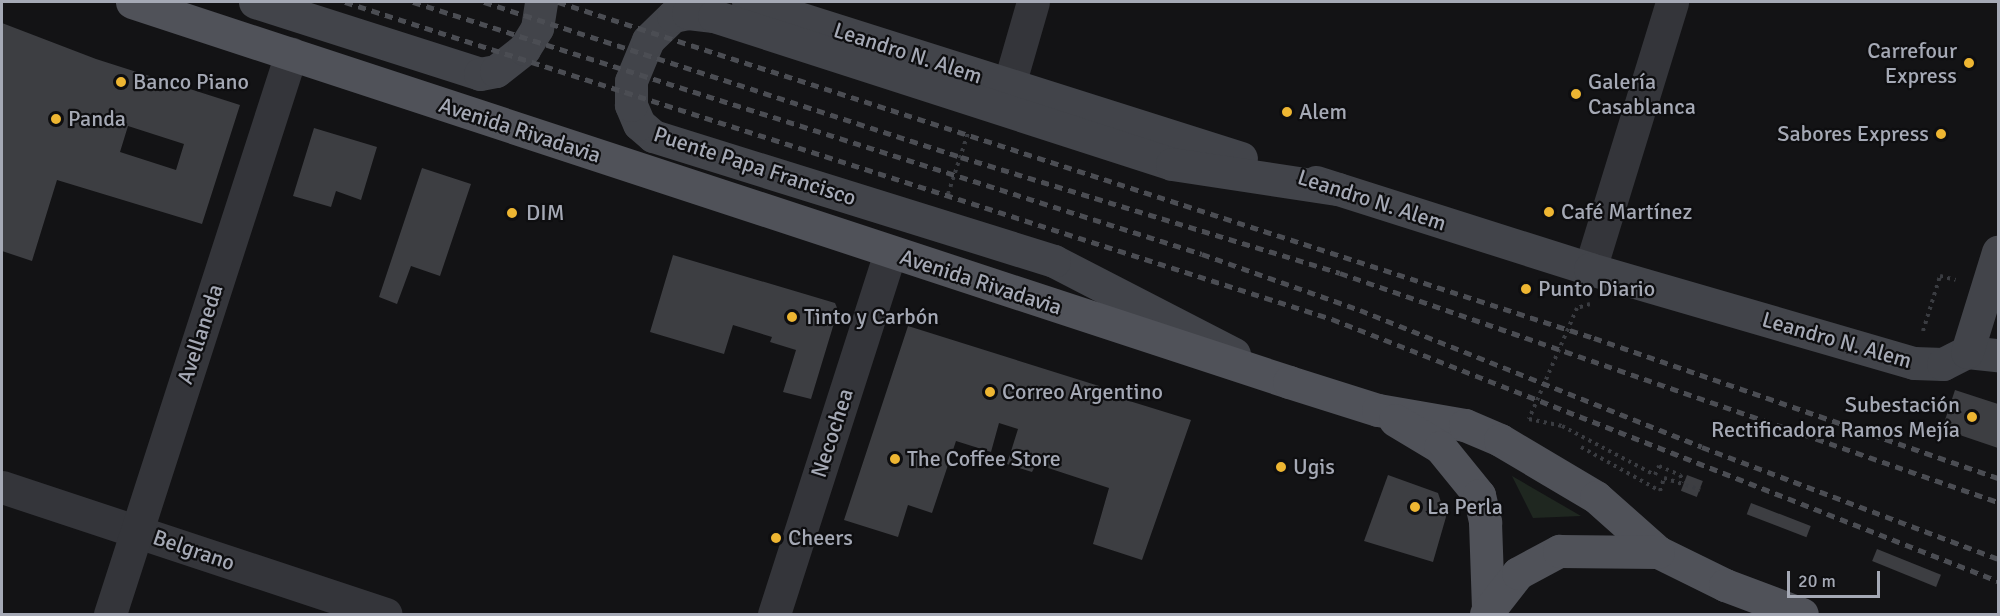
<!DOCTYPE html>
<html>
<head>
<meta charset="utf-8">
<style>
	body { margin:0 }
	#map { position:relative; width:2000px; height:616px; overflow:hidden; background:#131315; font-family:Signika,sans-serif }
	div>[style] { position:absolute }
	.green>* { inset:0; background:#1f2720 }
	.building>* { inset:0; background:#3d3e42; transform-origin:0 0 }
	.path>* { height:4px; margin-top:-2px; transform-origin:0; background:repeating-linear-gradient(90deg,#3a3c41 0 3px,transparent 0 7.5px) }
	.street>* { height:33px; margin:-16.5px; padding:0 16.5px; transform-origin:16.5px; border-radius:16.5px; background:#34353a }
	.secondary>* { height:33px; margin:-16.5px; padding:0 16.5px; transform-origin:16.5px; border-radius:16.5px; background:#42444a }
	.primary>* { height:33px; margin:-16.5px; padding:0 16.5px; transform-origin:16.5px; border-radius:16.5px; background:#505259 }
	.rail>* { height:4.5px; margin-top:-2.25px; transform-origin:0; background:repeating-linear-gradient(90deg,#4b4d53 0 8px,transparent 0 14px) }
	.dots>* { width:16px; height:16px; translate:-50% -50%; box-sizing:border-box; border:3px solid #0e0e10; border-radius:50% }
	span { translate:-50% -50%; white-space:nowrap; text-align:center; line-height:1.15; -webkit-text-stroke:4.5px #0e0e10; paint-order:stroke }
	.poi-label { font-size:22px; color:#a5a9b5 }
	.right { translate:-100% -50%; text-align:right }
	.left { translate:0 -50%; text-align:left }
	.street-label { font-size:22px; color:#a5a9b5 }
	.frame { position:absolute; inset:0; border:3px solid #a5a9b5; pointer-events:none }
	.scale { position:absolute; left:1787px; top:571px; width:93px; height:27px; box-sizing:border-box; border:3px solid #a5a9b5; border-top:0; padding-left:8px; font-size:18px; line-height:21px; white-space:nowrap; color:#a5a9b5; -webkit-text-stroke:4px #0e0e10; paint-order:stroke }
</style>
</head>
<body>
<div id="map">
	<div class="green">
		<div style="clip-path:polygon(1512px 476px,1581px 516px,1533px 518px)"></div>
	</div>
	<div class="building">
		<div style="clip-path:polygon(evenodd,2px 23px,96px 59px,240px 105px,202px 224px,57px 180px,32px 261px,2px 251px,2px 23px,128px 126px,184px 144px,176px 170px,120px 152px,128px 126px)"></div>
		<div style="clip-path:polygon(314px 128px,377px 147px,361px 200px,336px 191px,331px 207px,293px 196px)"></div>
		<div style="clip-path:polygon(422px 168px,471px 184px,440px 276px,411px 266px,397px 304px,379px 297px)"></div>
		<div style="clip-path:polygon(673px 255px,835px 303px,838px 310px,811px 399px,783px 392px,796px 350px,770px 342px,772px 337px,733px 325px,724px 354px,650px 332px)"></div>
		<div style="clip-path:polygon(908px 326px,1099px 386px,1097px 391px,1191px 420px,1142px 560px,1093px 544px,1109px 488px,1036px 464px,1032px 472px,1007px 464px,1018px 429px,999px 423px,991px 452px,956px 441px,932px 513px,908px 505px,898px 537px,844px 520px)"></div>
		<div style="clip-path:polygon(1955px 390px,1998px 404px,1998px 448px,1942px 429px)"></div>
		<div style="clip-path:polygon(1388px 475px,1438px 493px,1446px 517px,1433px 562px,1364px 541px)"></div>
		<div style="left:1687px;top:475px;width:17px;height:17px;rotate:21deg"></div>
		<div style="left:1751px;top:503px;width:64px;height:12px;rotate:21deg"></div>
		<div style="left:1877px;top:549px;width:69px;height:13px;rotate:22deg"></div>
	</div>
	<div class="path">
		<div style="left:948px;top:194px;width:67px;rotate:-71.8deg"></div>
		<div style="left:1590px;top:304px;width:14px;rotate:163deg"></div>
		<div style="left:1577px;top:308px;width:121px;rotate:113.4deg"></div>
		<div style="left:1529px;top:419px;width:34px;rotate:12deg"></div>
		<div style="left:1562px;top:426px;width:105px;rotate:27.8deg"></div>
		<div style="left:1655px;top:475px;width:10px;rotate:-66deg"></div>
		<div style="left:1659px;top:466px;width:23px;rotate:23deg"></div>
		<div style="left:1680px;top:475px;width:8px;rotate:60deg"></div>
		<div style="left:1923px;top:331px;width:58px;rotate:-72.8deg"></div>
		<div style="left:1940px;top:276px;width:16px;rotate:14deg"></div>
		<div style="left:1581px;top:447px;width:90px;rotate:29.1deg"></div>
		<div style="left:1660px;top:491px;width:14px;rotate:-73deg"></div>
		<div style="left:1664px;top:478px;width:38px;rotate:18deg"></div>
	</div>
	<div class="street">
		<div style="left:1009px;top:85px;width:86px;rotate:-73.9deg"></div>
		<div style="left:1590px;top:269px;width:279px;rotate:-72.9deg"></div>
		<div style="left:2px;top:487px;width:404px;rotate:18.3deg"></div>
		<div style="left:110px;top:614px;width:589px;rotate:-72.09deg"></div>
		<div style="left:774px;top:614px;width:380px;rotate:-72.2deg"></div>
	</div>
	<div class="secondary">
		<div style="left:255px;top:2px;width:236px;rotate:17.7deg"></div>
		<div style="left:480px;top:74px;width:16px;rotate:-11deg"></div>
		<div style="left:496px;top:71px;width:36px;rotate:-38deg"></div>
		<div style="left:524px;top:49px;width:25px;rotate:-58deg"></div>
		<div style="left:537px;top:28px;width:26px;rotate:-81deg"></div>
		<div style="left:748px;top:2px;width:517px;rotate:17.56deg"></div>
		<div style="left:1316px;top:182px;width:287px;rotate:17.6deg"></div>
		<div style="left:1590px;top:269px;width:337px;rotate:16.2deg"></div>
		<div style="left:1914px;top:363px;width:29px;rotate:2deg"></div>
		<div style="left:1943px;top:364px;width:27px;rotate:-27deg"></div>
		<div style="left:1967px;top:352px;width:31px;rotate:6deg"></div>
		<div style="left:1967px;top:352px;width:105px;rotate:-72.8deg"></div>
		<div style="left:1234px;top:354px;width:203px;rotate:-152.7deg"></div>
		<div style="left:1054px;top:261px;width:420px;rotate:-162.7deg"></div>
		<div style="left:653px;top:136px;width:18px;rotate:-139deg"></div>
		<div style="left:639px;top:124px;width:21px;rotate:-113deg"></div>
		<div style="left:631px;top:105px;width:24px;rotate:-90deg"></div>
		<div style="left:631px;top:81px;width:44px;rotate:-67.5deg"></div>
		<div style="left:648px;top:40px;width:35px;rotate:-44deg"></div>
		<div style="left:673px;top:16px;width:15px;rotate:-11deg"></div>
		<div style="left:688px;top:13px;width:26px;rotate:7deg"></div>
		<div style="left:714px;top:16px;width:481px;rotate:17.9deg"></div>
		<div style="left:1172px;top:164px;width:168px;rotate:8.6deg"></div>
	</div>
	<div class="primary">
		<div style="left:132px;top:2px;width:1218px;rotate:18.18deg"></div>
		<div style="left:1289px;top:382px;width:93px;rotate:17.5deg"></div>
		<div style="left:1378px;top:410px;width:88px;rotate:9.8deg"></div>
		<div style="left:1465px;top:425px;width:38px;rotate:23deg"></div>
		<div style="left:1500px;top:440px;width:112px;rotate:30.7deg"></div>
		<div style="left:1596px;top:497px;width:83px;rotate:41.6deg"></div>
		<div style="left:1658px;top:552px;width:75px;rotate:26.2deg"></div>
		<div style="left:1725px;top:585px;width:82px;rotate:20.6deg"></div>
		<div style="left:1395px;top:420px;width:52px;rotate:31deg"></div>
		<div style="left:1440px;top:447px;width:62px;rotate:50.9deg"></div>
		<div style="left:1479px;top:495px;width:28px;rotate:77deg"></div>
		<div style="left:1485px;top:522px;width:88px;rotate:88deg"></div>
		<div style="left:1486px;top:614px;width:52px;rotate:-52deg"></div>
		<div style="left:1518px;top:573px;width:47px;rotate:-28.2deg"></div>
		<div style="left:1559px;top:551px;width:99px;rotate:0.6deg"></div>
	</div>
	<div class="rail">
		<div style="left:345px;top:2px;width:1037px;rotate:17.81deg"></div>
		<div style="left:1332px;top:319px;width:716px;rotate:21.47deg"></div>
		<div style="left:413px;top:2px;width:828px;rotate:17.71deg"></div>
		<div style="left:1202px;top:254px;width:168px;rotate:19.5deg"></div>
		<div style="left:1360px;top:310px;width:368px;rotate:21.8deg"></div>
		<div style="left:1702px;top:447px;width:316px;rotate:20.7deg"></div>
		<div style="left:484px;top:2px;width:502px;rotate:18deg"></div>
		<div style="left:961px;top:157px;width:396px;rotate:17deg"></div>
		<div style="left:1340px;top:273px;width:697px;rotate:19.19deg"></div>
		<div style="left:558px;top:2px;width:1089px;rotate:17.97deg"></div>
		<div style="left:1594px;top:338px;width:428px;rotate:19.1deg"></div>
	</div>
	<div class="dots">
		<div style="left:1969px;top:63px;background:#eeb632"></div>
		<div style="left:121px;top:82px;background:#eeb632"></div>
		<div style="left:1576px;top:94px;background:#eeb632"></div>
		<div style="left:1287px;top:112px;background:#eeb632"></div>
		<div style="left:56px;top:119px;background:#eeb632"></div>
		<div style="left:1941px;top:134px;background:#eeb632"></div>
		<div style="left:1549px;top:212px;background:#eeb632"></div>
		<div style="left:512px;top:213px;background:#eeb632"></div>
		<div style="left:1526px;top:289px;background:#eeb632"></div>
		<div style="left:792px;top:317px;background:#eeb632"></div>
		<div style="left:990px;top:392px;background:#eeb632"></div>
		<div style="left:1972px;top:417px;background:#eeb632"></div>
		<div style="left:895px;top:459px;background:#eeb632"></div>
		<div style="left:1281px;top:467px;background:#eeb632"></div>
		<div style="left:1415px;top:507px;background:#eeb632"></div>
		<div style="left:776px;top:538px;background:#eeb632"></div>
	</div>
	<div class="poi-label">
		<span class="right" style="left:1957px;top:63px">Carrefour<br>Express</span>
		<span class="left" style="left:1588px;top:94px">Galería<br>Casablanca</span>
		<span class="left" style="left:133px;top:82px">Banco Piano</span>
		<span class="left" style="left:1299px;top:112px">Alem</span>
		<span class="left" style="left:68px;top:119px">Panda</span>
		<span class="right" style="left:1929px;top:134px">Sabores Express</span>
		<span class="left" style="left:1561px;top:212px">Café Martínez</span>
		<span class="left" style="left:526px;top:213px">DIM</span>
		<span class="left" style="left:1538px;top:289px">Punto Diario</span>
		<span class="left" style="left:804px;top:317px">Tinto y Carbón</span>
		<span class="left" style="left:1002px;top:392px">Correo Argentino</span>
		<span class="right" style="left:1960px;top:417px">Subestación<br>Rectificadora Ramos Mejía</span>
		<span class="left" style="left:907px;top:459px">The Coffee Store</span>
		<span class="left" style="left:1293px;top:467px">Ugis</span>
		<span class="left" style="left:1427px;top:507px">La Perla</span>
		<span class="left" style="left:788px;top:538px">Cheers</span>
	</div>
	<div class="street-label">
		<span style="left:908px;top:53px;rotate:18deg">Leandro N. Alem</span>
		<span style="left:520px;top:130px;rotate:18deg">Avenida Rivadavia</span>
		<span style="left:755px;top:166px;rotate:18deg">Puente Papa Francisco</span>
		<span style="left:1372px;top:200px;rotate:18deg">Leandro N. Alem</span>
		<span style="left:981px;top:282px;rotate:18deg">Avenida Rivadavia</span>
		<span style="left:200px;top:334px;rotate:-72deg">Avellaneda</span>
		<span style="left:1837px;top:340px;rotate:16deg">Leandro N. Alem</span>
		<span style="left:832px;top:433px;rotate:-72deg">Necochea</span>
		<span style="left:194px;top:550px;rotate:19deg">Belgrano</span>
	</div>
	<div class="frame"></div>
	<div class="scale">20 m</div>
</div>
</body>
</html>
